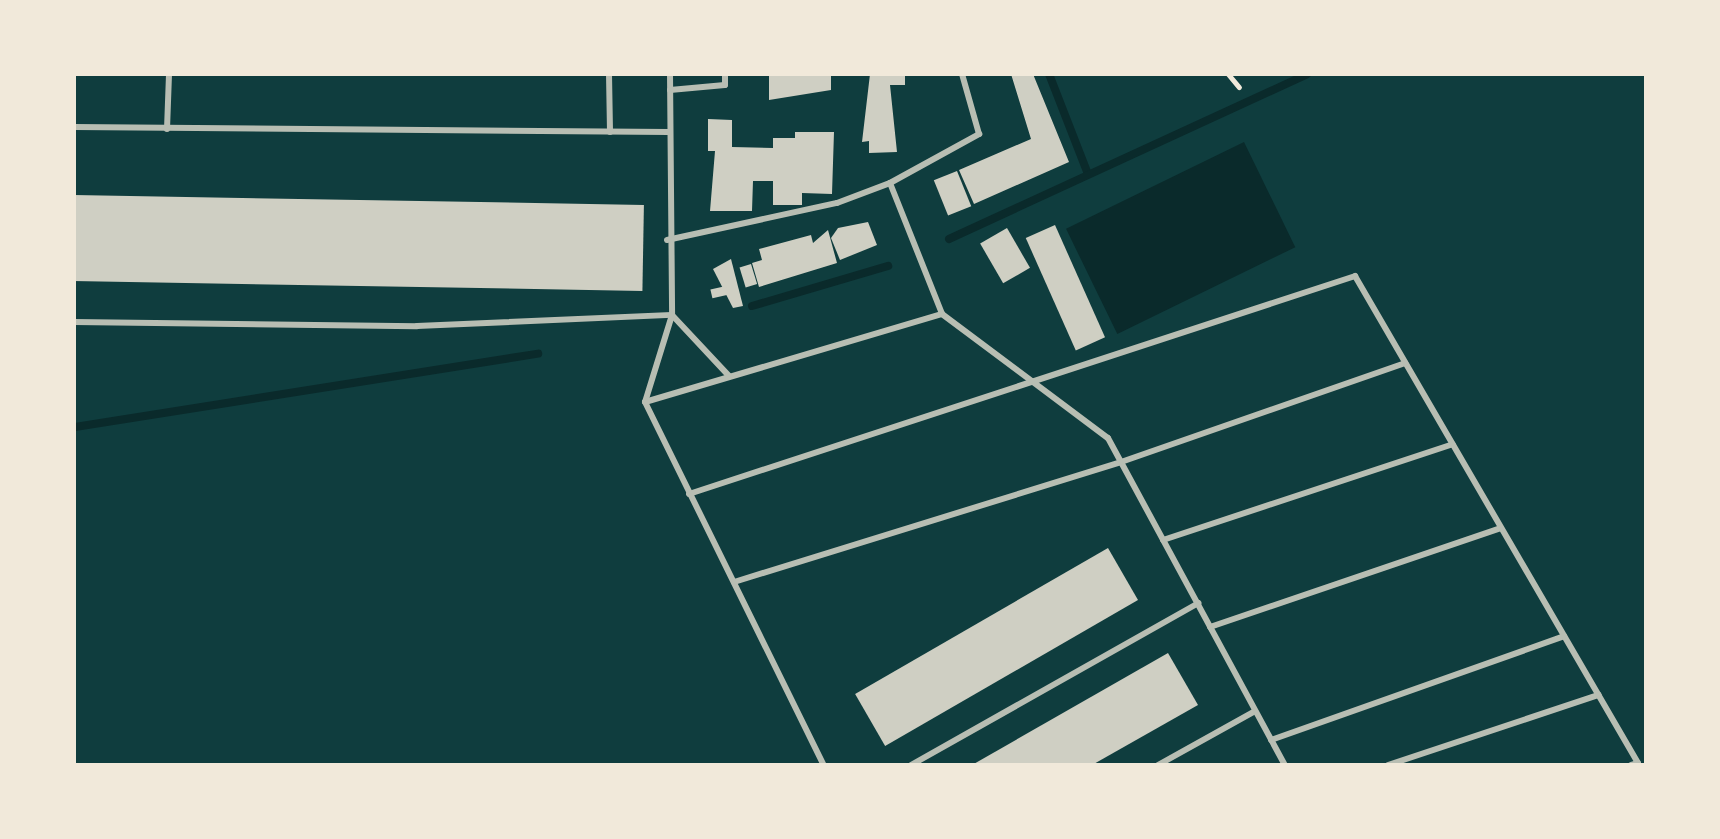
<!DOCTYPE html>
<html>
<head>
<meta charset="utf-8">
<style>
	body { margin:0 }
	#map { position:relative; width:1720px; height:839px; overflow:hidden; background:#0f3d3e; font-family:"Zilla Slab",serif }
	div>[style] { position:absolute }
	.water>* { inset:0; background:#0a2a2b; transform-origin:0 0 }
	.stream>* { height:8px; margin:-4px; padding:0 4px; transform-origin:4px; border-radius:4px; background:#0a2a2b }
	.building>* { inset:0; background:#cfcfc3; transform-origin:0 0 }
	.path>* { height:5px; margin:-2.5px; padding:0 2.5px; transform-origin:2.5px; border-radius:2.5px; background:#f1e9da }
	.service>* { height:6px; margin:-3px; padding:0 3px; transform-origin:3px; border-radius:3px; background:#b8beb3 }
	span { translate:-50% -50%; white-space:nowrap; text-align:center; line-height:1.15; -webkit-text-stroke:6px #f1e9da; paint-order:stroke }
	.frame { position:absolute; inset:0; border:76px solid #f1e9da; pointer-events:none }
</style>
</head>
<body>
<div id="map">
	<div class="water">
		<div style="left:1244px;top:142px;width:117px;height:198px;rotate:64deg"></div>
	</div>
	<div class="stream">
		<div style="left:1049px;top:74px;width:107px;rotate:68.7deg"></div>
		<div style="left:949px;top:239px;width:394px;rotate:-24.7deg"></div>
		<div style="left:752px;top:306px;width:142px;rotate:-16.4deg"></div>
		<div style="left:75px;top:427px;width:469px;rotate:-9deg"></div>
	</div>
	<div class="building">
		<div style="clip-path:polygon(769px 74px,831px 74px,831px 90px,769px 100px)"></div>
		<div style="clip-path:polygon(870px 74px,905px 74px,905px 85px,890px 85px,897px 152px,869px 153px,869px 141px,862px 142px)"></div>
		<div style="clip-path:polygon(1011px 74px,1033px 74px,1069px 162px,974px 204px,959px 170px,1031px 139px)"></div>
		<div style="clip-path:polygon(708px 119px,732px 120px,732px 147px,773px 148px,773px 138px,795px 138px,795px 132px,834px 132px,832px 194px,802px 193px,802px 205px,773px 205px,773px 181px,753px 181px,752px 211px,710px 211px,715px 151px,708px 151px)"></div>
		<div style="left:957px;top:171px;width:38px;height:25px;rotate:68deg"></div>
		<div style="left:74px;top:195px;width:570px;height:86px;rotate:1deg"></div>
		<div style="clip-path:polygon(868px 222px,877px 245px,840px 260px,831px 238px,838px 228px)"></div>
		<div style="left:1055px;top:225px;width:123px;height:32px;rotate:66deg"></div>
		<div style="left:1007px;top:228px;width:46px;height:31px;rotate:60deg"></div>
		<div style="clip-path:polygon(828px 230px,837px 263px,759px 287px,752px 263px,762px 260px,759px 249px,811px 235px,813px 243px)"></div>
		<div style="clip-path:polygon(731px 259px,743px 306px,733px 308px,713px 269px)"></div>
		<div style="left:751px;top:264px;width:21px;height:12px;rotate:73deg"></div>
		<div style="left:726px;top:286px;width:9px;height:16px;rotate:77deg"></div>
		<div style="left:1108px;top:548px;width:60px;height:292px;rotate:60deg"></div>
		<div style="clip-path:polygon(1168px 653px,1198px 705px,1092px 765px,972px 765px)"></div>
	</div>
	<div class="path">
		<div style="left:1228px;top:74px;width:17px;rotate:50deg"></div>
	</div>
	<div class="service">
		<div style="left:609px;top:74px;width:58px;rotate:89deg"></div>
		<div style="left:670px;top:74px;width:241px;rotate:89.5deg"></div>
		<div style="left:672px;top:315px;width:91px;rotate:107.2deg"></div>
		<div style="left:645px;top:402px;width:405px;rotate:63.8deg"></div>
		<div style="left:670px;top:90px;width:55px;rotate:-5.2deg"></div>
		<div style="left:725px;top:85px;width:11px;rotate:-90deg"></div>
		<div style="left:74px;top:127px;width:595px;rotate:0.48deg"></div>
		<div style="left:167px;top:129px;width:55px;rotate:-87.9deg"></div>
		<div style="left:890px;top:183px;width:102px;rotate:-28.8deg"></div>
		<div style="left:979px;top:134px;width:62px;rotate:-105.8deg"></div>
		<div style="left:667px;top:240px;width:174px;rotate:-12.3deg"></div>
		<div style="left:837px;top:203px;width:57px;rotate:-20.7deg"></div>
		<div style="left:890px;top:183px;width:141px;rotate:68.3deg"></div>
		<div style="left:942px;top:314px;width:207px;rotate:36.8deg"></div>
		<div style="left:1108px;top:438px;width:372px;rotate:61.6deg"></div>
		<div style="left:74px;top:322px;width:343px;rotate:0.7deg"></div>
		<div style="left:417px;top:326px;width:255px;rotate:-2.5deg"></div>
		<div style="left:672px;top:315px;width:83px;rotate:46.9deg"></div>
		<div style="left:645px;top:402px;width:310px;rotate:-16.5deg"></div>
		<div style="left:689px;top:494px;width:701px;rotate:-18.12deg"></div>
		<div style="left:1355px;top:276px;width:563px;rotate:59.84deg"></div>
		<div style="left:1638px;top:763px;width:7px;rotate:164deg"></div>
		<div style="left:1163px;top:540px;width:305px;rotate:-18.3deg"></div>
		<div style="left:734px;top:582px;width:405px;rotate:-17.2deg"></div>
		<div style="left:1121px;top:462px;width:301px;rotate:-19.2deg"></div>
		<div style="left:1210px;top:627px;width:307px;rotate:-18.8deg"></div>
		<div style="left:1271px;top:740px;width:311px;rotate:-19.5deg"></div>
		<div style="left:911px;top:765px;width:330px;rotate:-29.4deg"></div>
		<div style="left:1158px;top:765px;width:111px;rotate:-29.1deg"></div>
		<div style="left:1388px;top:765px;width:222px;rotate:-18.4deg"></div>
	</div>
	<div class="frame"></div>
</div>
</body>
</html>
